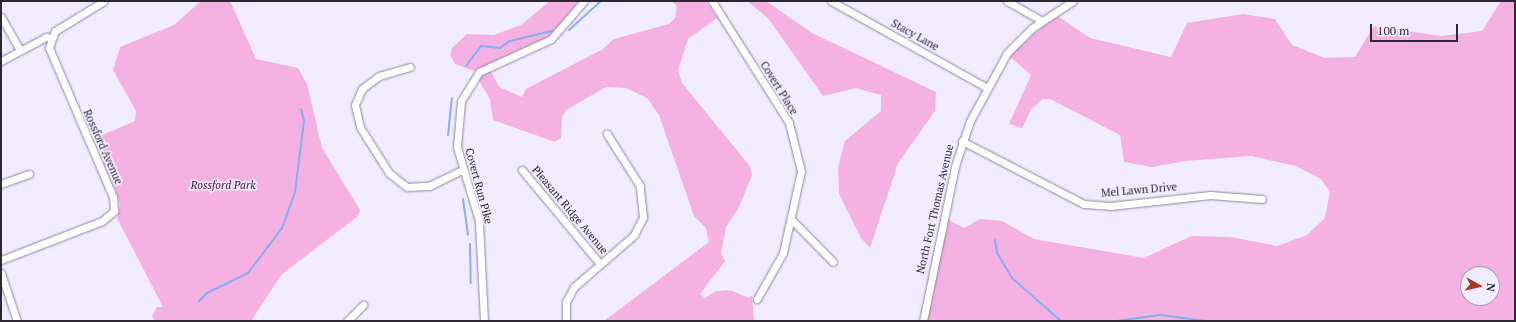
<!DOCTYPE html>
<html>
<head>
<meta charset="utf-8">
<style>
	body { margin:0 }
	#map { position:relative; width:1516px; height:322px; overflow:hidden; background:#f1ecff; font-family:"PT Serif",serif }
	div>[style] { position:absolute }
	.green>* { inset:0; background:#f5b1e2 }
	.stream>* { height:2px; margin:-1px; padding:0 1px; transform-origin:1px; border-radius:1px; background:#86aff0 }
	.roads { filter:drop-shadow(0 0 1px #8d85a1) drop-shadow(0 0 1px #8d85a1) }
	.minor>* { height:7px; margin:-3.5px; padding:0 3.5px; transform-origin:3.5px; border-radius:3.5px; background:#fff }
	span { translate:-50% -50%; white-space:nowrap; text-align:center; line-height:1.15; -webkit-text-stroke:3.5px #f1ecff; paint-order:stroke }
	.street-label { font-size:11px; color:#2b2833 }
	.park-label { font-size:11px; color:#530045; font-style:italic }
	.frame { position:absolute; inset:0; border:2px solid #2b2833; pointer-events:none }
	.north { position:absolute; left:1460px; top:266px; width:40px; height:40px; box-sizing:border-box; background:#f1ecff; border:1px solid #a29ead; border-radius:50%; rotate:98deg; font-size:11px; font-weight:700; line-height:16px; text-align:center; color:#2b2833 }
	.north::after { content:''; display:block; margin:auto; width:14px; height:18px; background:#a23920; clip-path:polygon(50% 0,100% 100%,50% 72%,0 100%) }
	.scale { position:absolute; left:1370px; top:24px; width:88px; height:18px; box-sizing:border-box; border:2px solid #2b2833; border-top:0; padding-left:5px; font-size:12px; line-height:14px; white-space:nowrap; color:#2b2833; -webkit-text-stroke:3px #f1ecff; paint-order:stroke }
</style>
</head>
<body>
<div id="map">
	<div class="green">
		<div style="clip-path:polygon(201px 1px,230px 1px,256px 59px,298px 68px,307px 84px,322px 148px,360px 210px,357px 217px,282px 274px,251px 321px,155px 321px,152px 316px,157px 307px,163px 307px,117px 218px,120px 205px,117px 193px,93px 139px,135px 121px,136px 111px,113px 70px,120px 47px,174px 25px)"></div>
		<div style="clip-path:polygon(550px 1px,579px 1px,550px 36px,474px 71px,455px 64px,450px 55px,452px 48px,467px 34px,494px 35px,521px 25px)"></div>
		<div style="clip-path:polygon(671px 1px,706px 1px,717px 18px,688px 39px,678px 70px,682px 83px,749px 165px,752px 175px,739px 207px,726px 227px,721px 253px,725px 261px,700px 294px,705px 298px,716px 291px,730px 290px,749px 298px,752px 295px,754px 321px,604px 321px,709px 242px,706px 228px,694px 216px,659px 115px,647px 98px,626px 88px,606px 87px,566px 110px,562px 117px,561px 138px,555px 142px,493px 120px,490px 99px,479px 81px,480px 76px,491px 71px,499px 87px,522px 97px,526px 89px,603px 49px,614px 39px,669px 24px,675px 18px,677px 6px)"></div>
		<div style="clip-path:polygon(747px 1px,766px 1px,812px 33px,936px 92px,935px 111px,898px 163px,870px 248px,861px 238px,839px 194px,838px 167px,845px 141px,881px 111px,881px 95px,856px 88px,823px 96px,768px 18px)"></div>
		<div style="clip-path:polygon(evenodd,1501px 1px,1515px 1px,1514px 321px,926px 321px,947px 219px,964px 228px,980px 219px,1002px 221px,1034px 239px,1144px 258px,1191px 236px,1230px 237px,1277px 246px,1307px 235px,1325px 218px,1330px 192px,1321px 179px,1296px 166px,1251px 156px,1185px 161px,1152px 167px,1124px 162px,1120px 135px,1050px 99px,1043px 99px,1032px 108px,1022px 128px,1009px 124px,1031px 75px,1009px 56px,1056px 15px,1090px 38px,1171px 57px,1187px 23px,1243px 14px,1275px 19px,1292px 45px,1325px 58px,1355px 57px,1374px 26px,1441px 36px,1482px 31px,1501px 1px,1468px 274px,1492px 274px,1492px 298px,1468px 298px,1468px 274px)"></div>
	</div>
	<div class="stream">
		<div style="left:569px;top:30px;width:43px;rotate:-42.2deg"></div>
		<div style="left:466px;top:66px;width:25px;rotate:-53deg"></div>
		<div style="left:481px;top:46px;width:19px;rotate:6deg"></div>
		<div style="left:500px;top:48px;width:12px;rotate:-35deg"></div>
		<div style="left:510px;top:41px;width:43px;rotate:-13.4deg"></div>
		<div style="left:448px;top:135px;width:37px;rotate:-84deg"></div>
		<div style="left:463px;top:199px;width:36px;rotate:82deg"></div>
		<div style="left:995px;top:240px;width:13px;rotate:81deg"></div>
		<div style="left:997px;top:253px;width:29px;rotate:59deg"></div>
		<div style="left:1012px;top:278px;width:65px;rotate:41.3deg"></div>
		<div style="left:470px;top:244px;width:39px;rotate:89deg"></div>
		<div style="left:199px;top:301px;width:11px;rotate:-45deg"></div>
		<div style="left:207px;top:293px;width:46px;rotate:-26deg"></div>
		<div style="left:248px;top:273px;width:56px;rotate:-52.9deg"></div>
		<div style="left:282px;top:228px;width:38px;rotate:-70deg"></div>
		<div style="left:295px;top:192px;width:72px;rotate:-82.8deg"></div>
		<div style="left:304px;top:121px;width:12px;rotate:-104deg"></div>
		<div style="left:1117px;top:321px;width:43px;rotate:-7.9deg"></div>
		<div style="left:1160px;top:315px;width:46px;rotate:7.4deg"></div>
	</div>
	<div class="roads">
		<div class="minor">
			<div style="left:712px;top:1px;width:144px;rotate:57.7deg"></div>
			<div style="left:789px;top:123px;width:49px;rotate:76deg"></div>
			<div style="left:801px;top:171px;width:84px;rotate:102.4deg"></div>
			<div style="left:783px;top:253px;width:53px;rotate:119.5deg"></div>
			<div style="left:831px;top:1px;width:179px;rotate:29.1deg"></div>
			<div style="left:1007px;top:1px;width:40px;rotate:29.7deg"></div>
			<div style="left:1px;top:17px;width:38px;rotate:60deg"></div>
			<div style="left:1px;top:61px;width:51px;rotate:-28.1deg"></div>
			<div style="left:46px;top:37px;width:5px;rotate:11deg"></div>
			<div style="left:410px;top:67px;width:32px;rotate:164deg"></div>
			<div style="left:379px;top:76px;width:21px;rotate:143deg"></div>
			<div style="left:362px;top:89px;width:17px;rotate:114deg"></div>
			<div style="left:355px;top:105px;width:23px;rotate:77deg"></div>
			<div style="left:360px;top:127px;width:54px;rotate:57.8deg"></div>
			<div style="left:389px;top:173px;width:23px;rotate:38deg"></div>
			<div style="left:407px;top:187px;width:22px;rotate:-3deg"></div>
			<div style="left:429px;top:186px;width:37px;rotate:-26deg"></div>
			<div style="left:962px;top:141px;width:137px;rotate:27.3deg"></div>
			<div style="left:1084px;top:204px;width:27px;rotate:4deg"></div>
			<div style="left:1111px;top:206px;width:100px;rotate:-6.3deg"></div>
			<div style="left:1210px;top:195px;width:52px;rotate:4.4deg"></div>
			<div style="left:522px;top:170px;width:122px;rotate:50.3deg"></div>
			<div style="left:1px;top:184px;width:30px;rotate:-20deg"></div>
			<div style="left:793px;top:221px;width:57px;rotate:45.7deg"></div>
			<div style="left:1px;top:260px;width:108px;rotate:-21.1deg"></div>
			<div style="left:102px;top:221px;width:16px;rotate:-40deg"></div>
			<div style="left:114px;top:211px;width:14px;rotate:-94deg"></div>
			<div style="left:113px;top:197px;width:162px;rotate:-113.2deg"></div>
			<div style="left:49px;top:48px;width:18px;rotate:-71deg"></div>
			<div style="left:55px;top:31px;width:57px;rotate:-31.5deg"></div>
			<div style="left:1px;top:273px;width:51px;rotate:71.6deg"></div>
			<div style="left:347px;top:321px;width:23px;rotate:-45deg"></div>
			<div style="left:484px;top:321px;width:100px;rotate:-92.9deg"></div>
			<div style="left:479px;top:221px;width:77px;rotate:-106.6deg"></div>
			<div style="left:457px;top:147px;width:46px;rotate:-85deg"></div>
			<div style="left:461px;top:101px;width:34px;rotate:-58deg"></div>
			<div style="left:479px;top:72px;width:79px;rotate:-24.6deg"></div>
			<div style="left:551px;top:39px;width:50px;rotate:-49deg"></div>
			<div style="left:566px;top:321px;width:19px;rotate:-90deg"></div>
			<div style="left:566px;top:302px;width:17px;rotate:-62deg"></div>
			<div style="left:574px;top:287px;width:79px;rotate:-40.9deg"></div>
			<div style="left:634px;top:235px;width:20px;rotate:-63deg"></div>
			<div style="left:643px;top:217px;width:31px;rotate:-96deg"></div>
			<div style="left:640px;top:186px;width:62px;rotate:-122.4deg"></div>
			<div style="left:923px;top:321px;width:158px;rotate:-78.3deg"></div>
			<div style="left:955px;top:166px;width:47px;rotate:-71.6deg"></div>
			<div style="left:970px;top:121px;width:77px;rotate:-61.4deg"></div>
			<div style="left:1007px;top:53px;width:35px;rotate:-45deg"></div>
			<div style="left:1032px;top:28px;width:49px;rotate:-33.4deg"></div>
		</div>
	</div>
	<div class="street-label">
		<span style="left:915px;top:35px;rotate:29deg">Stacy Lane</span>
		<span style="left:779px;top:88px;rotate:58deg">Covert Place</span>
		<span style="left:103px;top:147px;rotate:66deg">Rossford Avenue</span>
		<span style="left:479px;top:186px;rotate:75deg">Covert Run Pike</span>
		<span style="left:1139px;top:190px;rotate:-5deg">Mel Lawn Drive</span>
		<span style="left:935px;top:209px;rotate:-77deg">North Fort Thomas Avenue</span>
		<span style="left:570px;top:210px;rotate:50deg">Pleasant Ridge Avenue</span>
	</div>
	<div class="park-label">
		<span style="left:223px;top:185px">Rossford Park</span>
	</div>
	<div class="frame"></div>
	<div class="north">N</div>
	<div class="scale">100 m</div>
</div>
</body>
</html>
